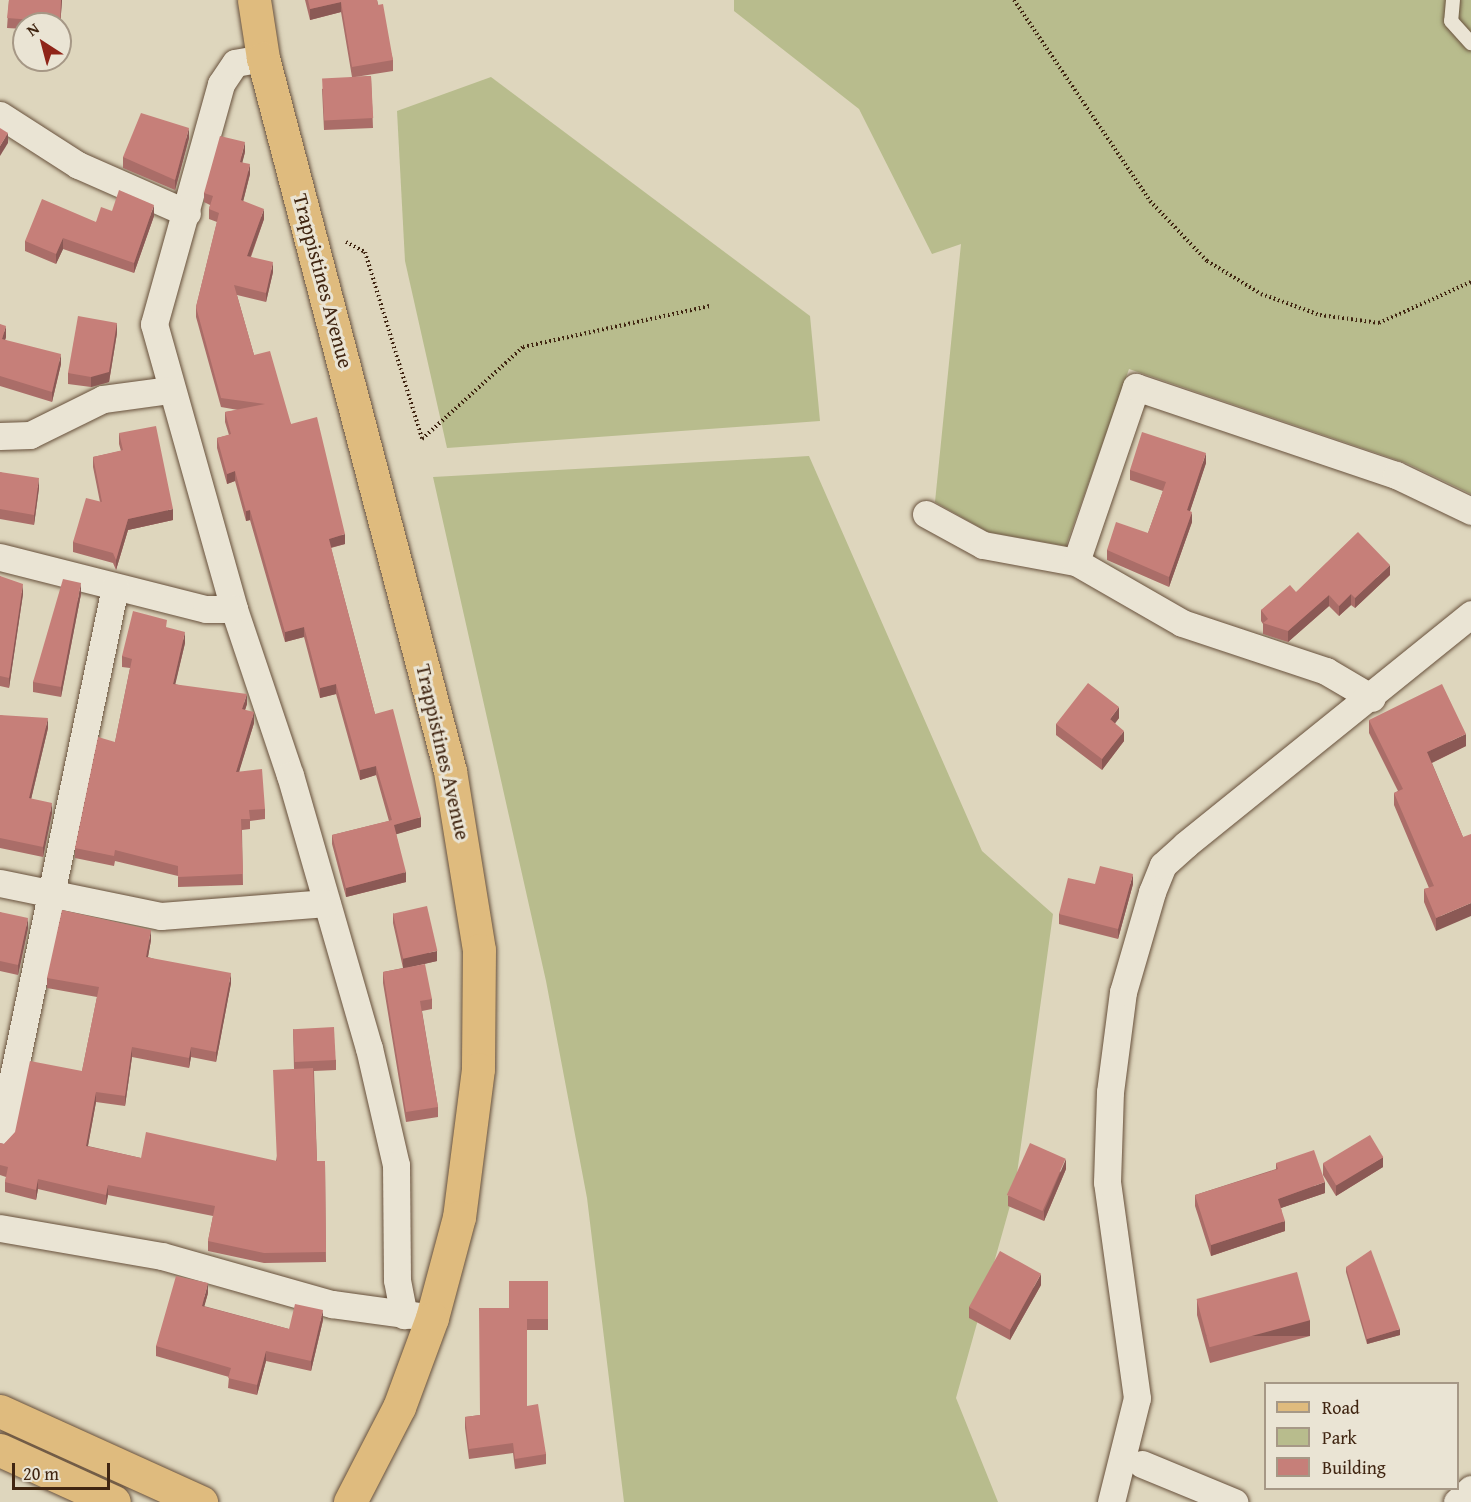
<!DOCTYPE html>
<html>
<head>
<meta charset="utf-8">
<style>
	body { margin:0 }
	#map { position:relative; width:1471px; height:1502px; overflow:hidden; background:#ded6bd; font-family:"Gentium Book Plus",serif }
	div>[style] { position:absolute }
	.green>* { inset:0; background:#b8bc8d }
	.path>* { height:4px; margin-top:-2px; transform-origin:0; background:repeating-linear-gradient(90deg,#402511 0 1.5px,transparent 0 4.5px) }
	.roads { filter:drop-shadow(0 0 2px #68513c) drop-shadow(0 0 2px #68513c) }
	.service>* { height:14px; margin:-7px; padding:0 7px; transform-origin:7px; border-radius:7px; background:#eae4d4 }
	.minor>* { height:27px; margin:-13.5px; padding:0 13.5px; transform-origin:13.5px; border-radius:13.5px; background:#eae4d4 }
	.primary>* { height:33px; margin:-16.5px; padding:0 16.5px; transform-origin:16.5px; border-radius:16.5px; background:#dfbb7e }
	.motorway>* { height:33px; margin:-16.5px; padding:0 16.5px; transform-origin:16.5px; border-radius:16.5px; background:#dfbb7e }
	.wall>* { inset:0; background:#aa6d68 }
	.shaded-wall>* { inset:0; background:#8b5955; transform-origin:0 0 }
	.building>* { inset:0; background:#c67f79; transform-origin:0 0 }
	span { translate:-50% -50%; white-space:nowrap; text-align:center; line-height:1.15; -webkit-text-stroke:6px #eae4d4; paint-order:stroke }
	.street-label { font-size:21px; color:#402511 }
	.legend { position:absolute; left:1264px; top:1382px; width:195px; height:108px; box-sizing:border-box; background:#eae4d4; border:2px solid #a69886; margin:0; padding:8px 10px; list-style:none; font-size:18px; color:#402511 }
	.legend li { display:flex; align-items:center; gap:12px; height:30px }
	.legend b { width:30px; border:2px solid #a69886 }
	.north { position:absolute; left:12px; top:12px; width:60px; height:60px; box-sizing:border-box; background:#eae4d4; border:2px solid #a69886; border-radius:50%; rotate:324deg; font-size:16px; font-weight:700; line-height:24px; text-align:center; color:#402511 }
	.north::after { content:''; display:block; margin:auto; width:21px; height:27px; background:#8f2418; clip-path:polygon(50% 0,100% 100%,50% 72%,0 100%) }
	.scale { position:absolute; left:12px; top:1463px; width:98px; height:27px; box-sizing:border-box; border:3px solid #402511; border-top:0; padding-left:8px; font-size:18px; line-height:21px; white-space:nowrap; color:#402511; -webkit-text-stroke:4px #eae4d4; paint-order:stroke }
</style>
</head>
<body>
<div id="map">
	<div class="green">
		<div style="clip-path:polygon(734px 0,1471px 0,1471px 494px,1406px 463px,1129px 369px,1066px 546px,988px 532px,935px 502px,961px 244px,932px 254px,859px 109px,734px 11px)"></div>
		<div style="clip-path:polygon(491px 77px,810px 316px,820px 421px,447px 448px,405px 261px,397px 111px)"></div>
		<div style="clip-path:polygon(809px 456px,982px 851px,1053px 914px,1015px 1188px,956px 1398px,998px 1502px,624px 1502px,587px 1198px,546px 981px,433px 477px)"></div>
	</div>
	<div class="path">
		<div style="left:1014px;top:0;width:243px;rotate:55.9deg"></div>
		<div style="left:1150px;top:201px;width:83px;rotate:46.5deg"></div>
		<div style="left:1207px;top:261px;width:63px;rotate:31.4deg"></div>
		<div style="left:1261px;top:294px;width:63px;rotate:19.6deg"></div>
		<div style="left:1320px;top:315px;width:60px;rotate:7.7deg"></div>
		<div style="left:1379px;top:323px;width:101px;rotate:-24deg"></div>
		<div style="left:346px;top:242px;width:21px;rotate:28deg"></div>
		<div style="left:365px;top:252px;width:195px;rotate:73deg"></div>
		<div style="left:422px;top:439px;width:137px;rotate:-42.3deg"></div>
		<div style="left:523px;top:347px;width:191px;rotate:-12.4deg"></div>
	</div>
	<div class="roads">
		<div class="service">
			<div style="left:1453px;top:0;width:21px;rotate:95deg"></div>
			<div style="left:1451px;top:21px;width:30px;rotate:48deg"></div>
		</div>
		<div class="minor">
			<div style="left:263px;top:58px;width:28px;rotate:170deg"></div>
			<div style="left:235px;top:63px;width:25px;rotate:124deg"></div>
			<div style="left:221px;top:84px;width:249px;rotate:105.6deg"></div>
			<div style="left:154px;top:324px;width:296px;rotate:74.3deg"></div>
			<div style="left:234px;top:609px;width:175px;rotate:71.4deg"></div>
			<div style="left:290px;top:775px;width:284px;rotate:73.9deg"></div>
			<div style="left:369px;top:1048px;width:120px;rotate:77deg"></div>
			<div style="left:396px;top:1165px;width:115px;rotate:89.5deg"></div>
			<div style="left:397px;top:1280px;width:36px;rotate:79deg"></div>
			<div style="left:0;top:115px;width:93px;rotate:32.7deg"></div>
			<div style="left:78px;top:165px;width:119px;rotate:23.8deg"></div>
			<div style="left:0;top:436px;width:30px;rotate:-2deg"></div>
			<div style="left:30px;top:435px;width:81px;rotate:-26.3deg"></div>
			<div style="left:103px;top:399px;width:68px;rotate:-7.7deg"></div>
			<div style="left:926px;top:514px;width:65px;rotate:28.5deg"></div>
			<div style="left:983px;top:545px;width:95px;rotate:10.4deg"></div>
			<div style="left:1076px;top:562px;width:122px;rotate:29.9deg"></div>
			<div style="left:1182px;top:623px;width:152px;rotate:18.4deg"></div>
			<div style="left:1326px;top:671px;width:53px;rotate:30.4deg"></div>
			<div style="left:0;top:557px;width:212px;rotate:14.2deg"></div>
			<div style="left:206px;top:609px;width:28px"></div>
			<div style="left:1076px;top:562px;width:185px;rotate:-71.1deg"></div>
			<div style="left:1136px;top:387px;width:274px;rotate:18.7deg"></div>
			<div style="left:1396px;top:475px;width:83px;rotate:25.6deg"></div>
			<div style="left:0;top:883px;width:164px;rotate:11.6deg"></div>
			<div style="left:161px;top:916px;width:166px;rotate:-4.5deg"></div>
			<div style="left:0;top:1139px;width:564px;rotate:-78.23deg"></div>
			<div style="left:0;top:1228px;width:164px;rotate:9.8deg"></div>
			<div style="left:162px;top:1256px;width:177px;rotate:15.8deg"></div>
			<div style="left:332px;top:1304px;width:89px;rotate:7.8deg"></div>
			<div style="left:1142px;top:1464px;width:100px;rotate:22.4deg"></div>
			<div style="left:1111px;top:1502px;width:107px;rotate:-76deg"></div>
			<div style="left:1137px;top:1398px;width:218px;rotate:-97.9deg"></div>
			<div style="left:1107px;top:1182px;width:90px;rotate:-88.1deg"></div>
			<div style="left:1110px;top:1092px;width:101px;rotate:-82.6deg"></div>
			<div style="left:1123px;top:992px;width:104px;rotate:-73.8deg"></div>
			<div style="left:1152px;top:892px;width:29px;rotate:-68deg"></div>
			<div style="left:1163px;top:865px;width:30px;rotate:-42deg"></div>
			<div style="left:1185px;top:845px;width:368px;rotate:-38.9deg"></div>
			<div style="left:1457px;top:1502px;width:19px;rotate:-43deg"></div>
		</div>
		<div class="primary">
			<div style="left:254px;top:0;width:59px;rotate:81.2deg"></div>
			<div style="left:263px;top:58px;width:737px;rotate:75.3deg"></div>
			<div style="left:450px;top:771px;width:181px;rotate:80.8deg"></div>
			<div style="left:479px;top:950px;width:119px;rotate:90.5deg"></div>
			<div style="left:478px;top:1069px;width:149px;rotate:97.3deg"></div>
			<div style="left:459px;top:1217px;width:105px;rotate:105deg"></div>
			<div style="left:432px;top:1318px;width:95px;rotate:110.3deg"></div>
			<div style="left:399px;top:1407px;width:107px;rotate:117.3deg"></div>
		</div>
		<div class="motorway">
			<div style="left:0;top:1411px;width:221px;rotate:24.4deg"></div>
			<div style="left:0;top:1450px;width:125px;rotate:24.5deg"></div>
		</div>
	</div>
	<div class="wall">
		<div style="clip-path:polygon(9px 0,62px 0,60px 27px,60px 24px,24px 24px,24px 29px,7px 28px)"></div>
		<div style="clip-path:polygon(305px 0,377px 0,393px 60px,393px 71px,355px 77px,371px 76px,373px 128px,324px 130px,322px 89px,352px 77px,341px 12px,310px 20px)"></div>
		<div style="clip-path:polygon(189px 138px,175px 190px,123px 168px,123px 157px)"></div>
		<div style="clip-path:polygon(245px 152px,242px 162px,250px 174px,243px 201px,264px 219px,251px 257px,273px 272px,266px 302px,237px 295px,254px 355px,291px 424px,345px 544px,331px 548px,375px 714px,421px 827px,396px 834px,406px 882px,346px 897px,332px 844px,332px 835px,389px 821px,376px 775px,360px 780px,336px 694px,320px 698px,304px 637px,285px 642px,250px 520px,246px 521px,235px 481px,227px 484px,217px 448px,217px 438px,229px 435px,225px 422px,225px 412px,238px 410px,221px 407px,196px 317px,196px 307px,217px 222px,209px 219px,209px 209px,210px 205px,204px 202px,204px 193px)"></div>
		<div style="clip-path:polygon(112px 211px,154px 216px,134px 273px,63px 249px,56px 264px,25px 251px,25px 241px,96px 222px)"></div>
		<div style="clip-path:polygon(0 324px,6px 337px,5px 340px,61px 364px,52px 402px,0 386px)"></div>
		<div style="clip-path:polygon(117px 333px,109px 382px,91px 387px,68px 384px,68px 373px)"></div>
		<div style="clip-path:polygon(119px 433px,173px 520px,128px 530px,116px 570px,113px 563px,73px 552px,73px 542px,100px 502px,93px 467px,93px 457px,121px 451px,119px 444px)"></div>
		<div style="clip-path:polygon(1206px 463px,1190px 511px,1192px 522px,1169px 587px,1107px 560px,1107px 550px,1148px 533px,1163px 491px,1130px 480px,1130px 470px)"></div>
		<div style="clip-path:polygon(0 472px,39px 488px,34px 525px,0 519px)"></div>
		<div style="clip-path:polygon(1390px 575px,1355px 608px,1351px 605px,1339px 616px,1329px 606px,1288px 642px,1263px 634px,1263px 624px,1261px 621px,1261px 610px,1296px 592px)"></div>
		<div style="clip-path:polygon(0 576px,23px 594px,9px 688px,0 686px)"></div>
		<div style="clip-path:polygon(81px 594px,61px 697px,33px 692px,33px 682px)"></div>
		<div style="clip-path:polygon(167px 628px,185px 643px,175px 684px,247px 704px,245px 710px,254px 723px,239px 771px,265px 809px,265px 819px,250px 821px,250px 829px,242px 830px,243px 885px,178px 887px,178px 876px,115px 861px,114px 866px,75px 858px,75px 848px,115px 742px,130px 668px,122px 667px,122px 656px)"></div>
		<div style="clip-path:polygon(0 715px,48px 728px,31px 799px,52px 813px,43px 857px,0 848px)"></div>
		<div style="clip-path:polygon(1119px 718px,1115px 723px,1124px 741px,1102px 770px,1056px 735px,1056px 724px)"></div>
		<div style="clip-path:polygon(1369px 720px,1466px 746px,1432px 763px,1463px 837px,1436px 931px,1424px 902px,1424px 889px,1429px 888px,1394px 805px,1394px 793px,1398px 791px,1369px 733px)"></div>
		<div style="clip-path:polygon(1095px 884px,1133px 884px,1118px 939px,1059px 924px,1059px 914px)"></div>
		<div style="clip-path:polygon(0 912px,28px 928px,18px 975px,0 971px)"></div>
		<div style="clip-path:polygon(393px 913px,437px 961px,405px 968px,432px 999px,432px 1009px,422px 1011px,438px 1107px,438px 1117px,406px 1122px,383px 983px,383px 972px,403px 968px,393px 923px)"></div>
		<div style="clip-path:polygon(151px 940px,148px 957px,231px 983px,216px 1062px,191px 1057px,189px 1068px,132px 1057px,125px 1106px,96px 1102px,88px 1146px,141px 1158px,276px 1161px,294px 1069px,293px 1029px,336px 1060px,336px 1070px,314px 1071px,317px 1161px,325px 1161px,326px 1262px,264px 1263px,208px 1251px,208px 1241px,213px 1216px,108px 1195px,106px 1205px,38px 1189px,36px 1200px,5px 1192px,5px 1182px,6px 1177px,0 1175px,0 1143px,4px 1144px,82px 1071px,97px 997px,47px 988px,47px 978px)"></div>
		<div style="clip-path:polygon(1276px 1163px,1325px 1193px,1281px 1208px,1285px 1231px,1211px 1256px,1195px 1206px,1195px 1195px,1276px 1169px)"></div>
		<div style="clip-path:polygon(1323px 1164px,1383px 1167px,1336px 1196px,1323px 1175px)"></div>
		<div style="clip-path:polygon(1066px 1169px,1044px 1221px,1008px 1206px,1008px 1196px)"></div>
		<div style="clip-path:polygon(1346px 1267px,1400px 1335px,1367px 1344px,1346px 1272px)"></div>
		<div style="clip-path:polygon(548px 1281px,548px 1330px,527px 1330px,527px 1406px,546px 1454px,546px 1464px,515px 1469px,513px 1453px,469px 1459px,465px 1428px,465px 1417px,480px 1415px,509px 1308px)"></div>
		<div style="clip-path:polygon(1041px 1285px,1010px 1340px,969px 1318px,969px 1307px)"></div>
		<div style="clip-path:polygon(208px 1293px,204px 1306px,289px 1329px,323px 1320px,311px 1371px,266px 1361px,257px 1395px,228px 1388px,229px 1377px,156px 1356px,156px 1346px)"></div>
		<div style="clip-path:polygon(1197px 1300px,1310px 1336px,1210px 1363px,1197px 1315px)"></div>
	</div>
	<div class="shaded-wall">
		<div style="clip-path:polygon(61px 0,62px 0,60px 27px,60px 22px)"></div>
		<div style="clip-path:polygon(341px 2px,341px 12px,310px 20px,310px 9px)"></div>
		<div style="clip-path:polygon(189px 128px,189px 138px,175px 190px,175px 180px)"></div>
		<div style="clip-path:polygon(8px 133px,8px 143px,0 156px,0 146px)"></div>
		<div style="clip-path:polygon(245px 142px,245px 152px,240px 172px,240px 162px)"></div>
		<div style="clip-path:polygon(250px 164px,250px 174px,241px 210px,241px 200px)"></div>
		<div style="clip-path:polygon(154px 205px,154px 216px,134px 273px,134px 263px)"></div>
		<div style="clip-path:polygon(264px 209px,264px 219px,247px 266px,247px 256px)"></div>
		<div style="clip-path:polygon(63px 238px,63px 249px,56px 264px,56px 254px)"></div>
		<div style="clip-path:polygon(273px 262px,273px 272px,266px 302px,266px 293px)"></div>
		<div style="clip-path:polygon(117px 323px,117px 333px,109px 382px,91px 387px,91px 377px)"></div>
		<div style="clip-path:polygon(6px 326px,6px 337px,2px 350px,2px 339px)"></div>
		<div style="clip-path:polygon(61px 354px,61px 364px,52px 402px,52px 392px)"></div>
		<div style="clip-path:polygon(1206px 453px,1206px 463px,1187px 520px,1187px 510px)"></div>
		<div style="clip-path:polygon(235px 471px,235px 481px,227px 484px,227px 474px)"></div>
		<div style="clip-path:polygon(39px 478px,39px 488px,34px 525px,34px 515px)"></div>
		<div style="clip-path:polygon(173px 509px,173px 520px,128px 530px,116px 570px,116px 560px,128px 519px)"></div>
		<div style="clip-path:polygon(250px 510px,250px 520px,246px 521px,246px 511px)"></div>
		<div style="clip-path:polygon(1192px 512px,1192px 522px,1169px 587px,1169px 577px)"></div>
		<div style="clip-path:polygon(345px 534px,345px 544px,329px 548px,329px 539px)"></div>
		<div style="clip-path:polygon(1390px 565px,1390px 575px,1355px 608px,1355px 598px)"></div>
		<div style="clip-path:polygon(81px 583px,81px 594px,61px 697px,61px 687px)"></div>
		<div style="clip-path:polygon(23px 584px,23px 594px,9px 688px,9px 678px)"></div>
		<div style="clip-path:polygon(1351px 594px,1351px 605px,1339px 616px,1339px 606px)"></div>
		<div style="clip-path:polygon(1329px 595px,1329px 606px,1288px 642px,1288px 631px)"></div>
		<div style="clip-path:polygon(304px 627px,304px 637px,285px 642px,285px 632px)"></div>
		<div style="clip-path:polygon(185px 632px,185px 643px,173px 694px,173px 684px)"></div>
		<div style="clip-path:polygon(336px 684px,336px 694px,320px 698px,320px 688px)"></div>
		<div style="clip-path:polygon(247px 694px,247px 704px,242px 719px,242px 709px)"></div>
		<div style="clip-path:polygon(1119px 707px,1119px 718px,1110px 730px,1110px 719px)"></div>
		<div style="clip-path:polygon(254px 712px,254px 723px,236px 782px,236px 772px)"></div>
		<div style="clip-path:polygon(48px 718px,48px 728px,29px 808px,29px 798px)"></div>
		<div style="clip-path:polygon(1124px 731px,1124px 741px,1102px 770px,1102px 759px)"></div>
		<div style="clip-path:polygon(1466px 734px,1466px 746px,1427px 765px,1427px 752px)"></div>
		<div style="clip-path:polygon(376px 766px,376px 775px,360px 780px,360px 770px)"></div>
		<div style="clip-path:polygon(52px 803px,52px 813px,43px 857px,43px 847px)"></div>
		<div style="clip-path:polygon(421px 817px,421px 827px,394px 835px,394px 825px)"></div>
		<div style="clip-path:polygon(406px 872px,406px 882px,346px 897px,346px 888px)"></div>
		<div style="clip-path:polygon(1133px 874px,1133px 884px,1118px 939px,1118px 929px)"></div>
		<div style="clip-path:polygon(1471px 903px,1471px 916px,1436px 931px,1436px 918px)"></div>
		<div style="clip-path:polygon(28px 918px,28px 928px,18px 975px,18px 965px)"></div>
		<div style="clip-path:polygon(151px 930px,151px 940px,146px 967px,146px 957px)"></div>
		<div style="clip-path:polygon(437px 951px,437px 961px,403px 969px,403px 958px)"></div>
		<div style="clip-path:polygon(231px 973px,231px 983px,216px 1062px,216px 1052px)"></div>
		<div style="clip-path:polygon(132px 1047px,132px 1057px,125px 1106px,125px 1096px)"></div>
		<div style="clip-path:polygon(191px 1047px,191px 1057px,189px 1068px,189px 1058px)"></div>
		<div style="clip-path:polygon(96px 1092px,96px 1102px,86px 1156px,86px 1146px)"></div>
		<div style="clip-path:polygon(1383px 1157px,1383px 1167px,1336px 1196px,1336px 1185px)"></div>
		<div style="clip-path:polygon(1066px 1159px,1066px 1169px,1044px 1221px,1044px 1211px)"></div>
		<div style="clip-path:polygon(38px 1179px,38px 1189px,36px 1200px,36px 1190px)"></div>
		<div style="clip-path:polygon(1325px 1182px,1325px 1193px,1278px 1209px,1278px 1199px)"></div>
		<div style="clip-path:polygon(108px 1185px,108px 1195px,106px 1205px,106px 1195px)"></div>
		<div style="clip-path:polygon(1285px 1221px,1285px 1231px,1211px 1256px,1211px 1245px)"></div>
		<div style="clip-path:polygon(1041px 1274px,1041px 1285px,1010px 1340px,1010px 1330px)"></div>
		<div style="clip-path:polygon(208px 1283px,208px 1293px,202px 1315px,202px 1306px)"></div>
		<div style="clip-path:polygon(323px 1310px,323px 1320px,311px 1371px,311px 1361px)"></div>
		<div style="left:1310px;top:1320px;width:16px;height:104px;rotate:90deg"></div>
		<div style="clip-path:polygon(1400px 1329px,1400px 1335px,1367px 1344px,1367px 1339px)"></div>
		<div style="clip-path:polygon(266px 1351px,266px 1361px,257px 1395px,257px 1385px)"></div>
	</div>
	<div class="building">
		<div style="clip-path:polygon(9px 0,61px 0,60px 22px,7px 18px)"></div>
		<div style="clip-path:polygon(308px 0,377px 0,378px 5px,383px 4px,393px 60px,352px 67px,341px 2px,310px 9px)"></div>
		<div style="left:371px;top:76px;width:42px;height:49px;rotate:87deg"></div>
		<div style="clip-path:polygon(141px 113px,189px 128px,175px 180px,123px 157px)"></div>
		<div style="clip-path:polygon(0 128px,8px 133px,0 146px)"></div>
		<div style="clip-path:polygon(220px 136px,245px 142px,240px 162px,250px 164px,241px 200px,264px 209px,247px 256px,273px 262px,266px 293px,234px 285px,254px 355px,270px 351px,291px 424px,317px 417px,345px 534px,329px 539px,342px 590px,375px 714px,393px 709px,421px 817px,394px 825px,406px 872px,346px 888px,332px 835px,392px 820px,376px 766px,360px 770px,336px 684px,320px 688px,304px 627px,285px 632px,250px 510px,246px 511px,235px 471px,227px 474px,217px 438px,231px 434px,225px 412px,265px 404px,221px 398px,196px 307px,219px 213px,209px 209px,213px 196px,204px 193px)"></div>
		<div style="clip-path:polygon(119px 190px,154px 205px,134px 263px,63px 238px,56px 254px,25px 241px,42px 199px,96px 222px,101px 207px,112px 211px)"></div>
		<div style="clip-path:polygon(78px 316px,117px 323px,109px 372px,91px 377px,68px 373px)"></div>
		<div style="clip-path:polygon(0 324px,6px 326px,2px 339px,61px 354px,52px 392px,0 376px)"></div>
		<div style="clip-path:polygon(156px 426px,173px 509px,128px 519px,116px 560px,113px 553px,73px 542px,86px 498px,102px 502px,93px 457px,123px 450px,119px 433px)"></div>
		<div style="clip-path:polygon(1142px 432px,1206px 453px,1187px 510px,1192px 512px,1169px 577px,1107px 550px,1116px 522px,1148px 533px,1166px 482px,1130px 470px)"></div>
		<div style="clip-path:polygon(0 472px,39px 478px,34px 515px,0 509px)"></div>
		<div style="clip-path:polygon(1358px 532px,1390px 565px,1355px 598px,1351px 594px,1339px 606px,1329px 595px,1288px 631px,1263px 623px,1268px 619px,1261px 610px,1290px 585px,1296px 592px)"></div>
		<div style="clip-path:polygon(0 576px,23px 584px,9px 678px,0 676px)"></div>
		<div style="clip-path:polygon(63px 579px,81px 583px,61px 687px,33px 682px)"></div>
		<div style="clip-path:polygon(133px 611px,167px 620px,166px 627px,185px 632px,173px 684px,247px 694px,242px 709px,254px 712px,236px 772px,262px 769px,265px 809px,249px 810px,250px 819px,241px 819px,243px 874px,178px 877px,178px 866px,115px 850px,114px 856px,75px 848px,98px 737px,115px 742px,132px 659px,122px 656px)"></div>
		<div style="clip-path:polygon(1088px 683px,1119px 707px,1110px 719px,1124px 731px,1102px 759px,1056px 724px)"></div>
		<div style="clip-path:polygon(1442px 684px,1466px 734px,1427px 752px,1463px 837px,1471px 834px,1471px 903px,1436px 918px,1424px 889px,1434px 886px,1394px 793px,1403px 789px,1369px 720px)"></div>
		<div style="clip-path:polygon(0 715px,48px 718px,29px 798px,52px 803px,43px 847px,0 838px)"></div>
		<div style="clip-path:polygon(1100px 866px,1133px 874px,1118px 929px,1059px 914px,1068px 878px,1095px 884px)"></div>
		<div style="left:427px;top:906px;width:46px;height:35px;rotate:77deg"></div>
		<div style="clip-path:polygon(62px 910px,151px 930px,146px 957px,231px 973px,216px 1052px,191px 1047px,189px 1058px,132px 1047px,125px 1096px,96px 1092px,86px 1146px,141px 1158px,146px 1132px,277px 1161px,273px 1070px,313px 1068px,317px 1161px,325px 1161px,326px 1252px,264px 1253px,208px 1241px,215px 1206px,108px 1185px,106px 1195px,38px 1179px,36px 1190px,5px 1182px,8px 1167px,0 1165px,0 1143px,4px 1144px,15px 1132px,30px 1061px,82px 1071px,99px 987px,47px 978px)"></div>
		<div style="clip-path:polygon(0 912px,28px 918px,18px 965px,0 961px)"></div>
		<div style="clip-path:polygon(425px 964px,432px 999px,420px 1001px,438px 1107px,406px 1112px,383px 972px)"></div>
		<div style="left:334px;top:1027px;width:33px;height:41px;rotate:87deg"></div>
		<div style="left:1370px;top:1135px;width:26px;height:55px;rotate:59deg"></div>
		<div style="left:1030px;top:1143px;width:39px;height:57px;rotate:24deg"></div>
		<div style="clip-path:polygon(1314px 1150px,1325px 1182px,1278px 1199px,1285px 1221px,1211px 1245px,1195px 1195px,1278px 1169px,1276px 1163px)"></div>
		<div style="clip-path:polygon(1371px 1250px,1400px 1329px,1367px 1339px,1346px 1267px)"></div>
		<div style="left:1000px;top:1251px;width:47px;height:64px;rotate:29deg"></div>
		<div style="left:1297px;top:1272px;width:50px;height:104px;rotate:75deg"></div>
		<div style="clip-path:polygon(176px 1276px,208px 1283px,202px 1306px,289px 1329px,295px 1304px,323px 1310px,311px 1361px,266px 1351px,257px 1385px,228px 1378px,231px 1368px,156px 1346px)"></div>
		<div style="clip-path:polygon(509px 1281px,548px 1281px,548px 1319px,527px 1319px,527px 1406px,538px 1404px,546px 1454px,515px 1459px,513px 1443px,469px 1449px,465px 1417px,480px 1415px,479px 1308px,509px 1308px)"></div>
	</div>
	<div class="street-label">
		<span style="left:323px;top:281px;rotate:75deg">Trappistines Avenue</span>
		<span style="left:443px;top:752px;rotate:77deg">Trappistines Avenue</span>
	</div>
	<ul class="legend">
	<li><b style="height:8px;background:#dfbb7e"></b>Road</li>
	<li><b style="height:16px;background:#b8bc8d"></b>Park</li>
	<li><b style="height:16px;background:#c67f79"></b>Building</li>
	</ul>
	<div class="north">N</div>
	<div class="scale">20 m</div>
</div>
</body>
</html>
